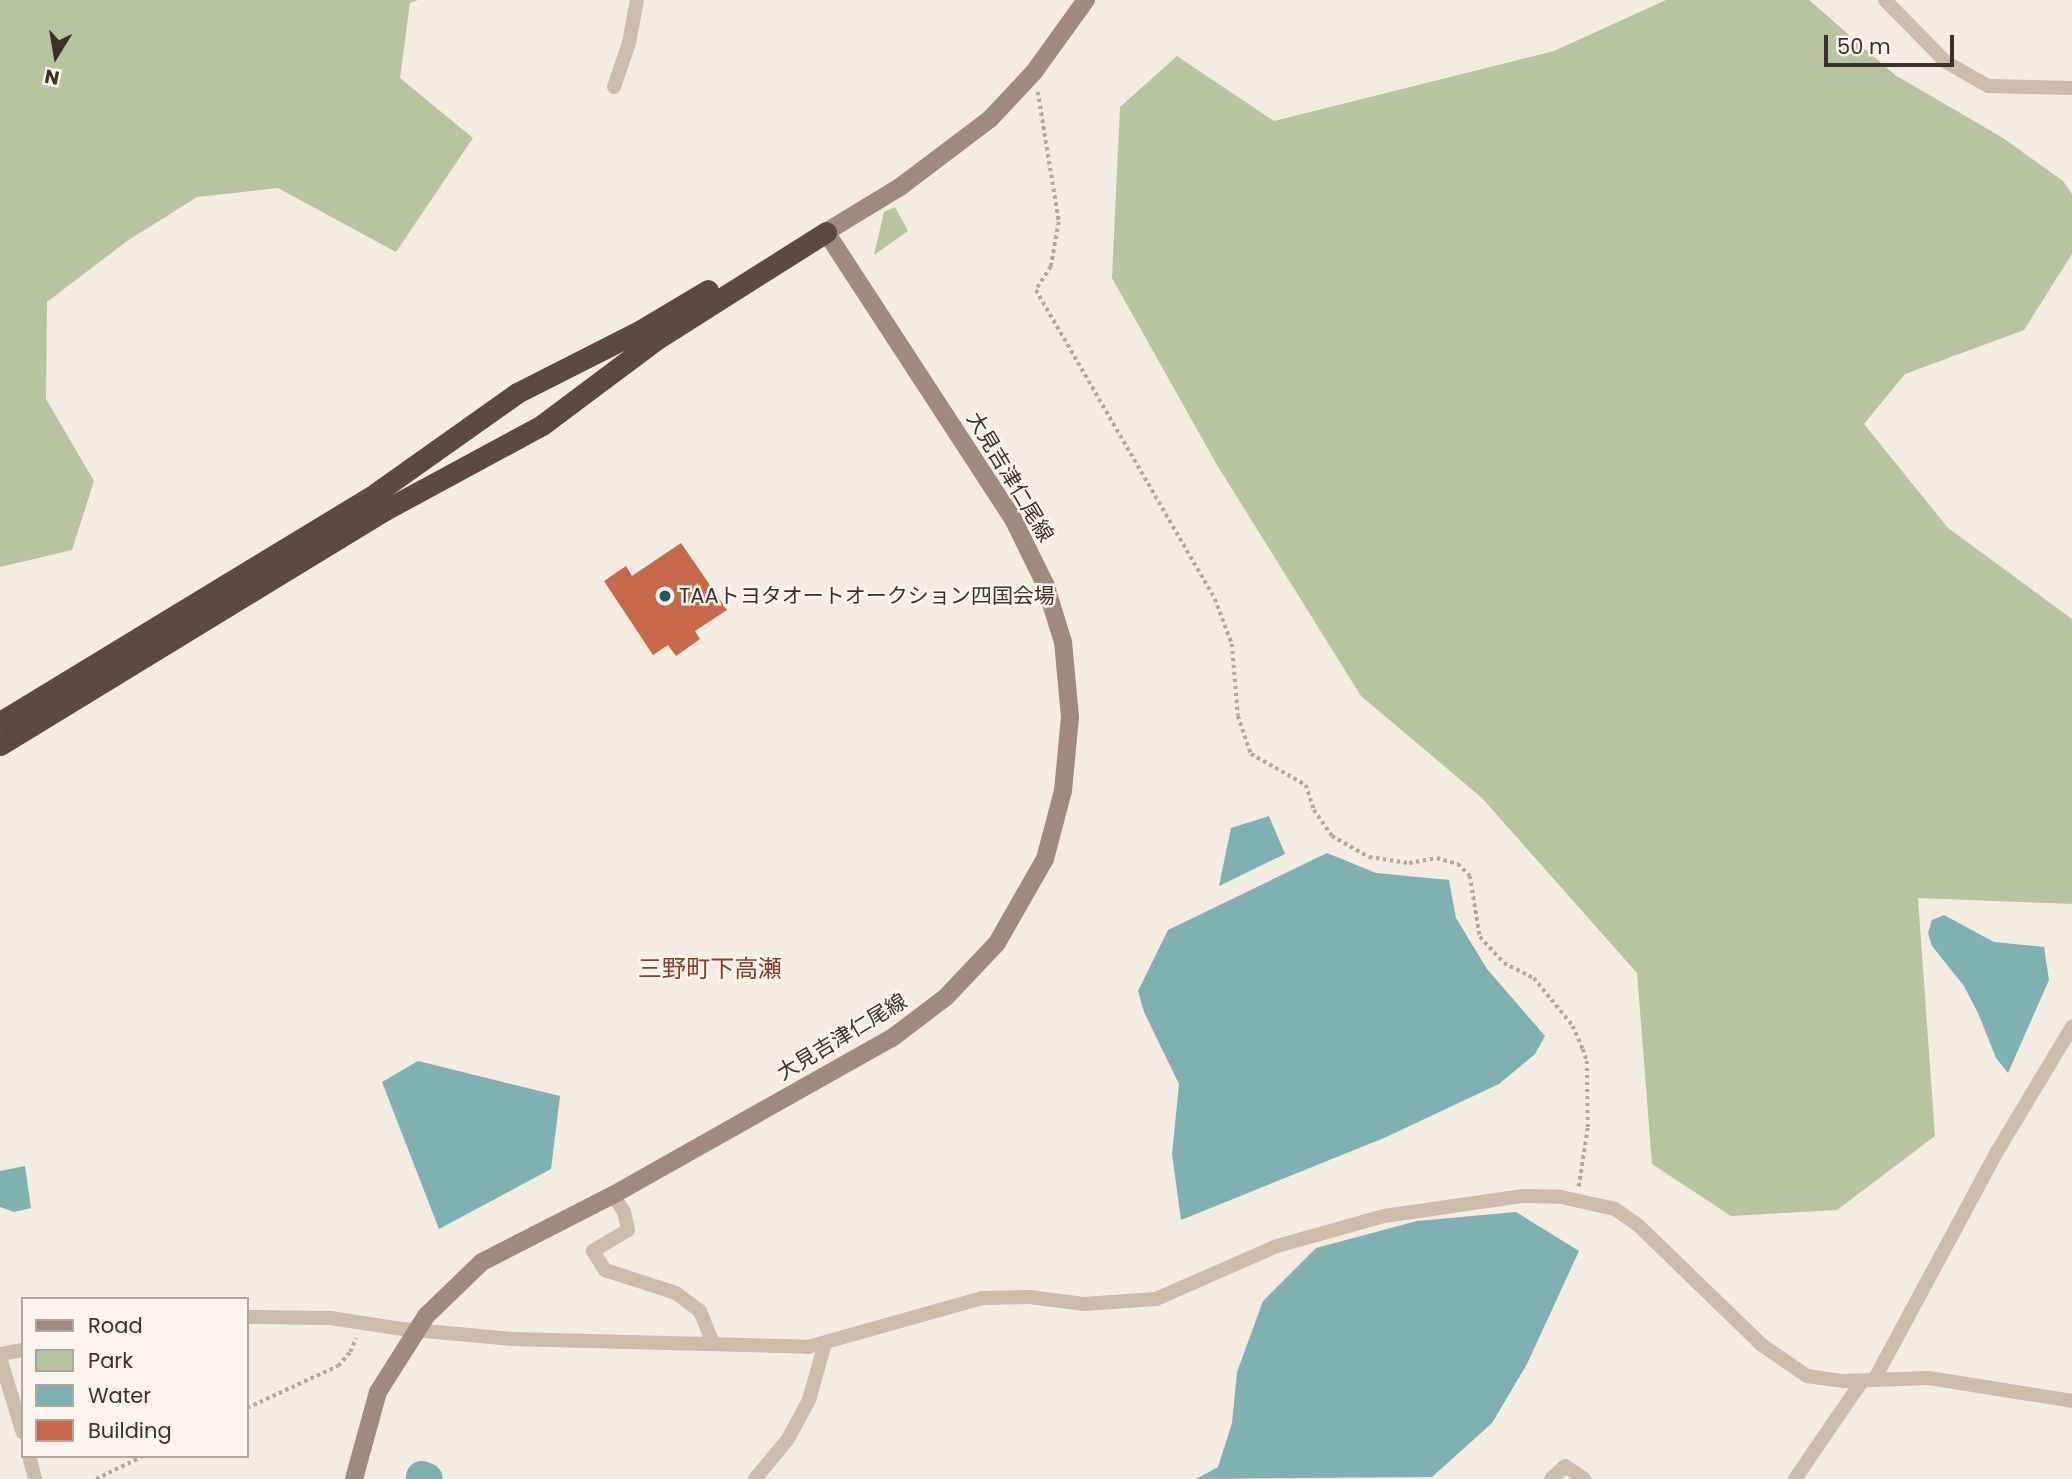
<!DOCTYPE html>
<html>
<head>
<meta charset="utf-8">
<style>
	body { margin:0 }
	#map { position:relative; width:2072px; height:1479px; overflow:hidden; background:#f4ebe1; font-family:Poppins,"Noto Sans JP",sans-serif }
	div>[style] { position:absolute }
	.green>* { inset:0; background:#b8c4a0 }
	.water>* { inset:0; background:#7fb0b2 }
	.river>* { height:32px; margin:-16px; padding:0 16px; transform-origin:16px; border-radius:16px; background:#7fb0b2 }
	.building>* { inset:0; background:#c8694b }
	.path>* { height:3.5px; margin-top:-1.75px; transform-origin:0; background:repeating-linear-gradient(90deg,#b9a596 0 3.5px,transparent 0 7px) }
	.street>* { height:14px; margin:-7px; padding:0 7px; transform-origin:7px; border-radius:7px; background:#cdbbac }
	.secondary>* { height:18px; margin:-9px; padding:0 9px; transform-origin:9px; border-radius:9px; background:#a18a7d }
	.highway>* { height:21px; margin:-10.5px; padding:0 10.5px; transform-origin:10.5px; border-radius:10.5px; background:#5c4a42 }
	.dots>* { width:19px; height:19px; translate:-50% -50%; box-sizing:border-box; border:4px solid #fbf5ee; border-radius:50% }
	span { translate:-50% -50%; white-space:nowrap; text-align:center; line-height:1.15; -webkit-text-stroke:5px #fbf5ee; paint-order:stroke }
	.street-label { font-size:21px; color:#3b302b }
	.poi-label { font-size:21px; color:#3b302b }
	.left { translate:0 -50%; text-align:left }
	.quarter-label { font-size:24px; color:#8c3b22 }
	.legend { position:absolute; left:21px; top:1297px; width:228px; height:161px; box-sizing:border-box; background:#fbf5ee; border:2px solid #aea6a0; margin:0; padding:9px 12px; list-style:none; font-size:21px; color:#3b302b }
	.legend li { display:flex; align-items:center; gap:14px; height:35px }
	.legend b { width:35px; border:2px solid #aea6a0 }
	.north { position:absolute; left:21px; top:21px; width:70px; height:70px; -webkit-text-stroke:5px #fbf5ee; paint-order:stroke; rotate:191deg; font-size:19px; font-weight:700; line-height:28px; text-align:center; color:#3b302b }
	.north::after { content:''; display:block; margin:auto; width:24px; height:32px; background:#3b302b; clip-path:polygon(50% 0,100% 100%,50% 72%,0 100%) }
	.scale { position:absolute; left:1824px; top:35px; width:130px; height:32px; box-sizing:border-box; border:4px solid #3b302b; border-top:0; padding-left:9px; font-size:21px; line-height:24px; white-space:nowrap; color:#3b302b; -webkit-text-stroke:5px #fbf5ee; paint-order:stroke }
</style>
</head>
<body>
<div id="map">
	<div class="green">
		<div style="clip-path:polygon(0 0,418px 0,410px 3px,400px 78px,473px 138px,396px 252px,278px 188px,197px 197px,127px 241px,47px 302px,46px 399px,94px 481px,72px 550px,0 567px)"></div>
		<div style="clip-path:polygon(1666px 0,1809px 0,1895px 75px,2003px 138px,2063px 181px,2072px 194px,2072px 254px,2024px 330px,1905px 374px,1864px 424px,1948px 528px,2072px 619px,2072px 904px,1918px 898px,1935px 1136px,1837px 1210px,1731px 1216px,1652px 1164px,1637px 973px,1482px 798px,1361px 696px,1217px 465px,1112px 278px,1120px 107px,1177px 56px,1274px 121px,1554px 51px)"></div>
		<div style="clip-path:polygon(895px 207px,908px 231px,874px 255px,884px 212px)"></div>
	</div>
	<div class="water">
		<div style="clip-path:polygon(1269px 816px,1285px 854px,1219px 886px,1231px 828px)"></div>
		<div style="clip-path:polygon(1327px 853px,1376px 873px,1449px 880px,1456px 918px,1487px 969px,1545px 1036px,1535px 1054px,1499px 1084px,1384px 1138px,1181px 1220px,1172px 1154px,1179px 1084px,1144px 1012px,1138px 991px,1168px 930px)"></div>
		<div style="clip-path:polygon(1944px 915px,1994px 942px,2044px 947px,2049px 980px,2008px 1073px,1996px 1058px,1978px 1013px,1964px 986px,1932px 946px,1928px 933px,1932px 920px)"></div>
		<div style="clip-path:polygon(418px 1061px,560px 1096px,551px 1169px,439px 1229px,382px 1082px)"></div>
		<div style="clip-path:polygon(25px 1166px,31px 1208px,14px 1212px,0 1207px,0 1171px)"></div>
		<div style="clip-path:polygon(1516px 1212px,1579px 1251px,1527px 1364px,1492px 1423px,1432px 1477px,1196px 1479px,1218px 1467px,1232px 1423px,1237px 1372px,1263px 1301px,1316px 1248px,1417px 1221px)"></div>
	</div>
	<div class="river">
		<div style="left:422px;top:1477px;width:5px;rotate:22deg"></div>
	</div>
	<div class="building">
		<div style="clip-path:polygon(681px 543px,727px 610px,695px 631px,700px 639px,676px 656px,668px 645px,653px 655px,604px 581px,626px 566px,632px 576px)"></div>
	</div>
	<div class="path">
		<div style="left:1038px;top:92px;width:132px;rotate:80.8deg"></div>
		<div style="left:1059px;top:222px;width:46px;rotate:100.1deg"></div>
		<div style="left:1051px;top:267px;width:27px;rotate:123deg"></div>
		<div style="left:1036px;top:290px;width:357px;rotate:59.9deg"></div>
		<div style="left:1215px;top:599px;width:48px;rotate:69.3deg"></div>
		<div style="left:1232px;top:644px;width:72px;rotate:85.2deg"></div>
		<div style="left:1238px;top:716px;width:40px;rotate:71.1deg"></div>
		<div style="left:1251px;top:754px;width:63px;rotate:29.4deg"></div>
		<div style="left:1306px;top:785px;width:26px;rotate:72deg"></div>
		<div style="left:1314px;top:810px;width:32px;rotate:55deg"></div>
		<div style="left:1332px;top:836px;width:43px;rotate:29.6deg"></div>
		<div style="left:1369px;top:857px;width:40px;rotate:8.5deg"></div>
		<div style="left:1409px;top:863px;width:28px;rotate:-10deg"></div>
		<div style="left:1437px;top:858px;width:22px;rotate:16deg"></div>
		<div style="left:1458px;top:864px;width:17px;rotate:45deg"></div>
		<div style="left:1470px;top:876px;width:62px;rotate:80.7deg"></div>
		<div style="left:1480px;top:937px;width:35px;rotate:47deg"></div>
		<div style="left:1504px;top:963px;width:34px;rotate:27deg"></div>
		<div style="left:1534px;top:978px;width:62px;rotate:50.9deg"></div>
		<div style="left:1573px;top:1026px;width:25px;rotate:67deg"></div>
		<div style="left:1583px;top:1049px;width:13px;rotate:72deg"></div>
		<div style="left:1587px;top:1061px;width:67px;rotate:89.1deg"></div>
		<div style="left:1588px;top:1128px;width:60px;rotate:98.7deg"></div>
		<div style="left:247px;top:1408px;width:100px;rotate:-24.8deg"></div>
		<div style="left:338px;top:1366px;width:18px;rotate:-49deg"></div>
		<div style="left:350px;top:1352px;width:15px;rotate:-67deg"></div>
		<div style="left:96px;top:1479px;width:52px;rotate:-26.1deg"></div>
	</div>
	<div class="street">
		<div style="left:1885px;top:0;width:87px;rotate:45.5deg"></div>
		<div style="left:1946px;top:62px;width:48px;rotate:29.7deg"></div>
		<div style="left:1988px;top:86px;width:84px;rotate:1.4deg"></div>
		<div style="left:614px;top:87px;width:46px;rotate:-71.2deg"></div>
		<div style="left:629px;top:43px;width:44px;rotate:-79.5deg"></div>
		<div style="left:613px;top:1195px;width:20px;rotate:57deg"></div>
		<div style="left:624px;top:1212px;width:18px;rotate:77deg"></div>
		<div style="left:628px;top:1230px;width:41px;rotate:149deg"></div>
		<div style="left:593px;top:1251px;width:22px;rotate:58deg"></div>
		<div style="left:605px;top:1270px;width:75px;rotate:17.9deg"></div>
		<div style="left:676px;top:1293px;width:30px;rotate:37deg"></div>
		<div style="left:700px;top:1311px;width:35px;rotate:68deg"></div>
		<div style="left:247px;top:1317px;width:83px;rotate:0.7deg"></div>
		<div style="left:330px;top:1318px;width:74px;rotate:8.6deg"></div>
		<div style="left:403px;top:1329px;width:109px;rotate:5.2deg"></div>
		<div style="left:512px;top:1339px;width:296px;rotate:1.5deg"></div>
		<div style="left:808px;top:1347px;width:181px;rotate:-15.7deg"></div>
		<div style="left:982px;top:1298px;width:48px;rotate:-1.2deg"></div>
		<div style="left:1030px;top:1297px;width:54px;rotate:7.4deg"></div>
		<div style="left:1084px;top:1304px;width:72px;rotate:-4deg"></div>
		<div style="left:1156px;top:1299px;width:132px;rotate:-23.7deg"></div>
		<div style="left:1277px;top:1246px;width:111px;rotate:-15.7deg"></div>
		<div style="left:1384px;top:1216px;width:139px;rotate:-8.2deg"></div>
		<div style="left:1522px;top:1196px;width:39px;rotate:1deg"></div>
		<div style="left:1561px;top:1197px;width:55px;rotate:12.5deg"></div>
		<div style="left:1615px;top:1209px;width:28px;rotate:35deg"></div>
		<div style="left:1638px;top:1225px;width:173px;rotate:44.1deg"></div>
		<div style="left:1762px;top:1345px;width:55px;rotate:34.6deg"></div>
		<div style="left:1807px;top:1376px;width:37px;rotate:8deg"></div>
		<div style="left:1844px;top:1381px;width:85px;rotate:-2deg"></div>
		<div style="left:1929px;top:1378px;width:145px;rotate:9.1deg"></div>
		<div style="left:0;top:1354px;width:23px;rotate:-10deg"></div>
		<div style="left:0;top:1358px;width:78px;rotate:73deg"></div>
		<div style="left:1874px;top:1380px;width:261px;rotate:-61.7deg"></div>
		<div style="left:1998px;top:1150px;width:144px;rotate:-59deg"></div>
		<div style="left:29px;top:1456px;width:24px;rotate:75deg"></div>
		<div style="left:755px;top:1479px;width:52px;rotate:-50.5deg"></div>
		<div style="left:788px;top:1439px;width:44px;rotate:-61.7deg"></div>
		<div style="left:809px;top:1400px;width:59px;rotate:-74.3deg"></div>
		<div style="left:1551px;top:1479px;width:19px;rotate:-43deg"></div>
		<div style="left:1565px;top:1466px;width:23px;rotate:34deg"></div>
		<div style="left:1795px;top:1479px;width:119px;rotate:-55.6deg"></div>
	</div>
	<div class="secondary">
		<div style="left:354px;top:1479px;width:90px;rotate:-74.6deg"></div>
		<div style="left:378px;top:1392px;width:90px;rotate:-57.7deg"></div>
		<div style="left:426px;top:1316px;width:78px;rotate:-44deg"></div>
		<div style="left:482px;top:1262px;width:147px;rotate:-27.1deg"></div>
		<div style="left:613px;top:1195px;width:320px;rotate:-29.4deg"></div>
		<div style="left:892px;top:1038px;width:68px;rotate:-37.2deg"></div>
		<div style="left:946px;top:997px;width:74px;rotate:-46.6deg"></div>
		<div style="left:997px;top:943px;width:97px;rotate:-60.3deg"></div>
		<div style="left:1045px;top:859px;width:70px;rotate:-75.2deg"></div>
		<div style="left:1063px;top:791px;width:74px;rotate:-84.6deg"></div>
		<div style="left:1070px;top:717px;width:75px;rotate:-95.3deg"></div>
		<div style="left:1063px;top:642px;width:61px;rotate:-107.2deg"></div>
		<div style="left:1045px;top:584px;width:72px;rotate:-116.2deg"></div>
		<div style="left:1013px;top:519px;width:343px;rotate:-123.1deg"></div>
		<div style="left:826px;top:232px;width:87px;rotate:-31.3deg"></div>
		<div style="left:900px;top:187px;width:113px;rotate:-37.1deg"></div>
		<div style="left:990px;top:119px;width:64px;rotate:-46.9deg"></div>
		<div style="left:1034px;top:72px;width:89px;rotate:-54.2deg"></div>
	</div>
	<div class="highway">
		<div style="left:0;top:722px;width:440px;rotate:-31.3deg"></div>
		<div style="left:376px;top:493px;width:173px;rotate:-35.3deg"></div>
		<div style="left:517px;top:393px;width:139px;rotate:-26.9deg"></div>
		<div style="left:641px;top:330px;width:78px;rotate:-30.8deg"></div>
		<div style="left:0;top:745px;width:451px;rotate:-31.4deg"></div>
		<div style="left:385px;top:510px;width:179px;rotate:-28.4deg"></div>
		<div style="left:542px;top:425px;width:144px;rotate:-36.8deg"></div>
		<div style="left:657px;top:339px;width:200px;rotate:-32.3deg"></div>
	</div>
	<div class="dots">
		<div style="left:665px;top:596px;background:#1f5a5e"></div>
	</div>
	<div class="street-label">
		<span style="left:1010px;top:477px;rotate:59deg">大見吉津仁尾線</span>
		<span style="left:842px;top:1037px;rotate:-31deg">大見吉津仁尾線</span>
	</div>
	<div class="poi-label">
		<span class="left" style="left:679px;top:596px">TAAトヨタオートオークション四国会場</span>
	</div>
	<div class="quarter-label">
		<span style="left:710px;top:969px">三野町下高瀬</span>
	</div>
	<ul class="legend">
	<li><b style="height:9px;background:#a18a7d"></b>Road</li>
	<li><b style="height:19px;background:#b8c4a0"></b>Park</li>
	<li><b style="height:19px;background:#7fb0b2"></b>Water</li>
	<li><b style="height:19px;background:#c8694b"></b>Building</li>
	</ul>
	<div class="north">N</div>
	<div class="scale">50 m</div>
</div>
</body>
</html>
